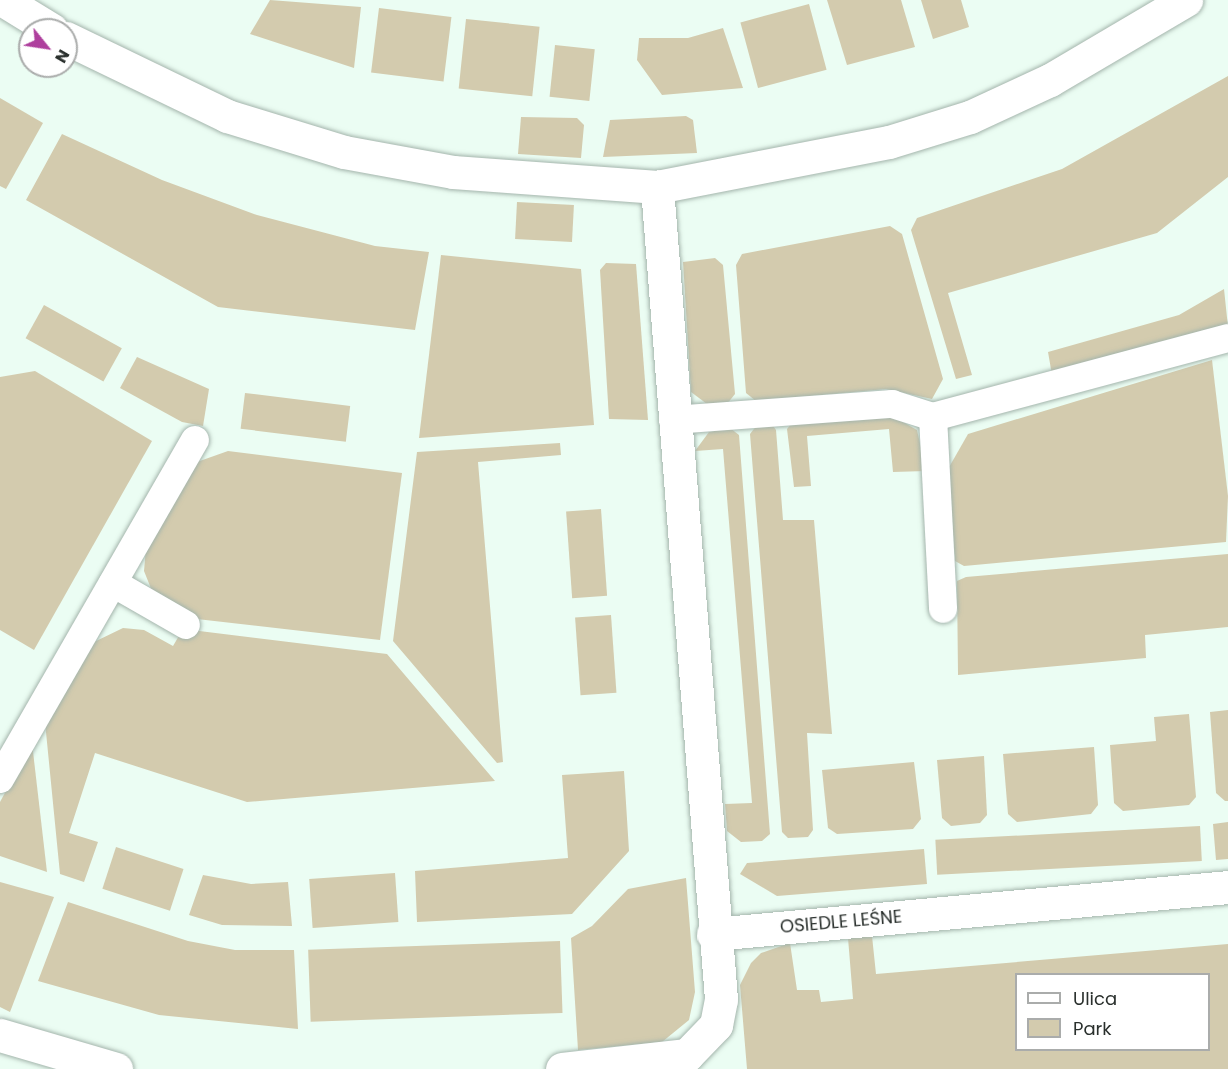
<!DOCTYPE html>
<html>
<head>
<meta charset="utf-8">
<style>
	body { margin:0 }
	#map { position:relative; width:1228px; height:1069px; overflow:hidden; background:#ebfdf3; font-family:Poppins,sans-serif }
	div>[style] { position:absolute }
	.green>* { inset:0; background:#d3cbae; transform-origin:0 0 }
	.roads { filter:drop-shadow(0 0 2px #a4b5ac) drop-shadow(0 0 2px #a4b5ac) }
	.lane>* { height:28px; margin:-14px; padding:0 14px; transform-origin:14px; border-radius:14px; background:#fff }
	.street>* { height:33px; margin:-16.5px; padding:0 16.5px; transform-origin:16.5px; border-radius:16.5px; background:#fff }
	span { translate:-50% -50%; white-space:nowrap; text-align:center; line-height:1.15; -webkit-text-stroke:4.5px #fff; paint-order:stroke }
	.street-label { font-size:18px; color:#2a302d }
	.legend { position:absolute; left:1015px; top:973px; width:195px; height:78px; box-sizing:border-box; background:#fff; border:2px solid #aaacab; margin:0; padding:8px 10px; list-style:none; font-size:18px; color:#2a302d }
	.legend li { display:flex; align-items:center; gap:12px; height:30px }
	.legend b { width:30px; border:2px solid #aaacab }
	.north { position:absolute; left:18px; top:18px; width:60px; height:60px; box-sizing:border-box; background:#fff; border:2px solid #aaacab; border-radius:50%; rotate:120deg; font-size:16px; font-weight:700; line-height:24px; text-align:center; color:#2a302d }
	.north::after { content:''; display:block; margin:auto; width:21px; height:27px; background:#ae3f9d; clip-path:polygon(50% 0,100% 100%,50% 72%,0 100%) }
</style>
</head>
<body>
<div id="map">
	<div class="green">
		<div style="clip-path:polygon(270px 0,361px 7px,354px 68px,250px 34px)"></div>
		<div style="clip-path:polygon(827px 0,901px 0,915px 47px,847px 65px)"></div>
		<div style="clip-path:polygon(921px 0,961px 0,969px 27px,933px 39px)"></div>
		<div style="left:809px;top:4px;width:68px;height:71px;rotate:75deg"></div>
		<div style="left:379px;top:8px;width:73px;height:65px;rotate:7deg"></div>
		<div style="left:466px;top:19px;width:74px;height:70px;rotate:6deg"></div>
		<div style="clip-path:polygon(723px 28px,743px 88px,662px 95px,637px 60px,639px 38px,688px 38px)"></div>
		<div style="left:555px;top:45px;width:40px;height:52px;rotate:6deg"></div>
		<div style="clip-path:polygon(1228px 76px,1228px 177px,1157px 233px,948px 293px,972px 375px,956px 379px,911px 230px,917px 218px,1062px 169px)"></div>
		<div style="clip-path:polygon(0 98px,43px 123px,6px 189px,0 186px)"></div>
		<div style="clip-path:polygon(686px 116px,693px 120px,697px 153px,603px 157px,610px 120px)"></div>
		<div style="clip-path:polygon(521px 117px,577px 118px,584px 125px,581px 158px,518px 154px)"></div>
		<div style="clip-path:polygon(62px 134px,162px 180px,257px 215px,375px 246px,429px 252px,415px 330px,218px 307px,26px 200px)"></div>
		<div style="left:517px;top:202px;width:57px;height:37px;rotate:3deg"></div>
		<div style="clip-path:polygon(890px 226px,902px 234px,943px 379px,932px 399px,886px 389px,756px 401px,746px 393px,736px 265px,742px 254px)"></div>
		<div style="clip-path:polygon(441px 255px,581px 269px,594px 425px,419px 438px)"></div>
		<div style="clip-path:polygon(715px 258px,723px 265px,735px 394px,727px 404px,707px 404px,691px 392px,683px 262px)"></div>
		<div style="clip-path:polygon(606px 263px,636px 264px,648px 420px,609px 419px,600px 270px)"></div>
		<div style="clip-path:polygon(1224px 289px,1228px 327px,1052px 375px,1048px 352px,1179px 315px)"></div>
		<div style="left:44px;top:305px;width:89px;height:38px;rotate:29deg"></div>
		<div style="clip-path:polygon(137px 357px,209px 389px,203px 426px,182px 422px,120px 388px)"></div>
		<div style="clip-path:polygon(1212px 360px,1228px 496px,1226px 542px,964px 566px,955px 561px,948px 469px,968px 434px)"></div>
		<div style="clip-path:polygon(35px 371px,152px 441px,34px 650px,0 630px,0 377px)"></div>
		<div style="left:245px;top:393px;width:106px;height:36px;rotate:7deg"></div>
		<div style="clip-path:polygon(889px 414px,917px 430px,926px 471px,893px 472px,889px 429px,807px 436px,811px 486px,794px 487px,787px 429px,792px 423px)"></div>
		<div style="clip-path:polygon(771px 423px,776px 430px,783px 520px,814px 520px,832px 734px,807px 733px,813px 830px,808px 837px,788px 838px,782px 832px,750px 434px,757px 425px)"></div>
		<div style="clip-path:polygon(730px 428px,739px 435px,770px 834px,762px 841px,741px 842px,727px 831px,725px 804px,752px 803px,723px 449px,695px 451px,709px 432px)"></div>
		<div style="clip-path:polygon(560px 443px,561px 455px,478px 462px,503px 762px,497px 763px,393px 641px,417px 452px)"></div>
		<div style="clip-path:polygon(228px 451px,402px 473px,380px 640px,188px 618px,152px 591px,144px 571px,146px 548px,197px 462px)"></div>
		<div style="left:601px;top:509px;width:87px;height:35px;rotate:86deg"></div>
		<div style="clip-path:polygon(1228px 554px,1228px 627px,1145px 635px,1146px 658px,958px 675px,957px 581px,966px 577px)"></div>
		<div style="left:611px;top:615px;width:78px;height:36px;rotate:86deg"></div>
		<div style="clip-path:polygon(123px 628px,144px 630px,173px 646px,183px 629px,387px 654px,495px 781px,247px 802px,95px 753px,69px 833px,98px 842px,84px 882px,60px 874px,45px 722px,92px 643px)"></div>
		<div style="clip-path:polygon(1228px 710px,1228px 801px,1225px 801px,1216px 793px,1210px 712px)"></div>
		<div style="clip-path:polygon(1189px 714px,1196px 797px,1189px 805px,1123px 811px,1114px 803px,1110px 745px,1156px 741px,1154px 717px)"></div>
		<div style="clip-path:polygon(32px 743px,47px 872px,0 856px,0 802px)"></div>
		<div style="clip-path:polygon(1094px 747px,1098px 805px,1091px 814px,1017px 822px,1008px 814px,1003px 754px)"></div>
		<div style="clip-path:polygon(984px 756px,987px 815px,980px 823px,951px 826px,942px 818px,937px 760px)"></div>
		<div style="clip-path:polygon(914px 762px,921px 819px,913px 829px,837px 834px,828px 828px,822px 770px)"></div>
		<div style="clip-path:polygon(624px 771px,629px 851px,572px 914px,417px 922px,415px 871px,568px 858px,562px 775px)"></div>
		<div style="clip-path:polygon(1228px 822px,1228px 859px,1216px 860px,1213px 824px)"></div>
		<div style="left:1200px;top:826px;width:35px;height:265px;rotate:87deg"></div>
		<div style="left:116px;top:847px;width:71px;height:44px;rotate:18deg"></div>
		<div style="clip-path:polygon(924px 849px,927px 884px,777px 896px,740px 874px,747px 863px)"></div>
		<div style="left:395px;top:873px;width:49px;height:86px;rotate:86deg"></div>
		<div style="clip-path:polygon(203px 875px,251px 884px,288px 882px,292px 926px,222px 925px,189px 915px)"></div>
		<div style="clip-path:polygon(686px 878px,695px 992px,689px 1020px,662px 1042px,578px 1050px,571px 938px,592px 926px,628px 889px)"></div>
		<div style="clip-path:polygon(0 882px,54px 897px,10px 1012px,0 1007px)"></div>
		<div style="clip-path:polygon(68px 902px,188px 941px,235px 950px,294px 950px,298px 1029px,159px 1015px,38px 981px)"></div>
		<div style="clip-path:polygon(evenodd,872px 936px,876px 974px,1228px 944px,1228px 1069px,747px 1069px,740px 985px,751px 963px,761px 953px,790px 943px,797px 990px,819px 990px,821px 1002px,853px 999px,848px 938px,872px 936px,1016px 974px,1208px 974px,1208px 1050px,1016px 1050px,1016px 974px)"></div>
		<div style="left:560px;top:941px;width:72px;height:252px;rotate:88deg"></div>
	</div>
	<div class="roads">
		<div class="lane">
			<div style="left:933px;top:417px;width:192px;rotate:87deg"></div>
			<div style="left:673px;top:420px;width:220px;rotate:-4.2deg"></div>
			<div style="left:892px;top:404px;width:43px;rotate:17.6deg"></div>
			<div style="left:933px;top:417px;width:305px;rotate:-15deg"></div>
			<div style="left:113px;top:583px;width:84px;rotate:29.9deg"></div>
			<div style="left:0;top:779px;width:391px;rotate:-60.1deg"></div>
		</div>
		<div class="street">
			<div style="left:3px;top:0;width:57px;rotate:31.5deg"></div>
			<div style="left:66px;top:38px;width:179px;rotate:25.8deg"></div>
			<div style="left:227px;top:116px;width:122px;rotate:17.1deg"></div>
			<div style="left:344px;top:152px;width:111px;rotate:10.4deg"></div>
			<div style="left:453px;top:172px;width:205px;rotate:4.2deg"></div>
			<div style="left:657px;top:187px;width:236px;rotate:-11deg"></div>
			<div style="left:889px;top:142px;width:85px;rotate:-17.2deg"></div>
			<div style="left:970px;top:117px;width:88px;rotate:-24.8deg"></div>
			<div style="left:1050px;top:80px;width:158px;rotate:-30.5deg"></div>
			<div style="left:713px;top:934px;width:517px;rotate:-5.21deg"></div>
			<div style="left:0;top:1035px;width:121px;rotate:16.3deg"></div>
			<div style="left:562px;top:1069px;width:126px;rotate:-6.4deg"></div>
			<div style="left:687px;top:1055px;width:42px;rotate:-46deg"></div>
			<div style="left:716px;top:1025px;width:26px;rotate:-79deg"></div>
			<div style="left:721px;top:999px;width:815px;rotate:-94.51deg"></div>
		</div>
	</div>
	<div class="street-label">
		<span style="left:841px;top:922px;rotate:-5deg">OSIEDLE LEŚNE</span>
	</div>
	<ul class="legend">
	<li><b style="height:8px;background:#fff"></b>Ulica</li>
	<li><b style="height:16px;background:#d3cbae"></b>Park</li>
	</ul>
	<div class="north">N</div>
</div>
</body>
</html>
